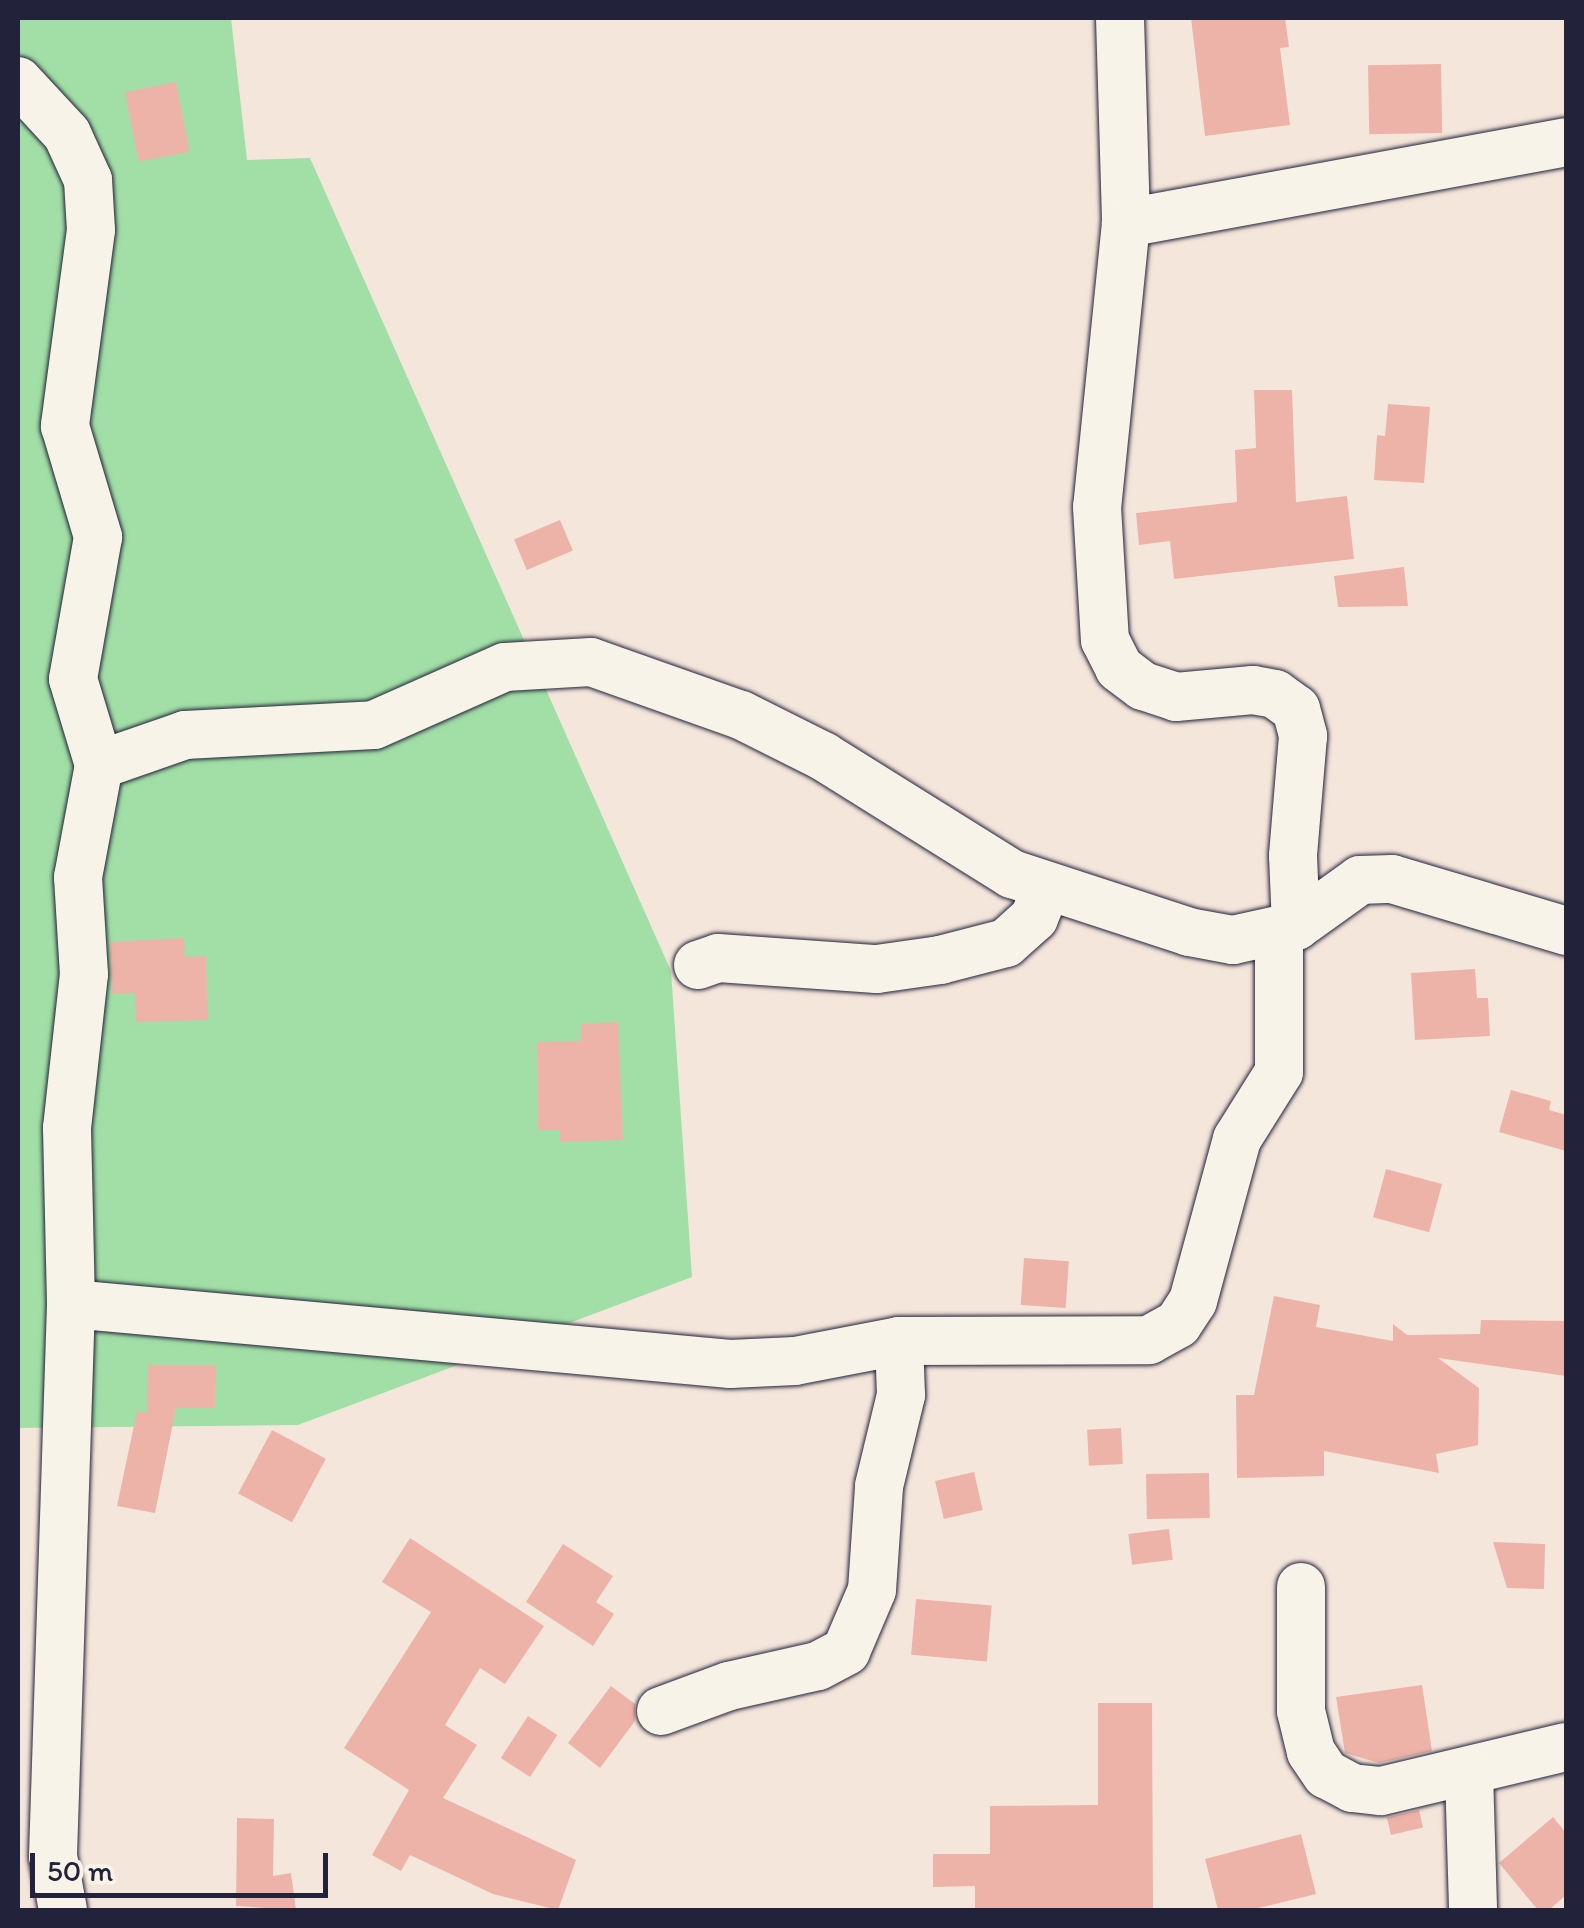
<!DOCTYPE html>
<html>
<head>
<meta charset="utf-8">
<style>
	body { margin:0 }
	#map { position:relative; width:1584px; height:1928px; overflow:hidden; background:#f5e6db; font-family:Itim,sans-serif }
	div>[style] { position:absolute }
	.green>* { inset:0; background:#a2dfa6 }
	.building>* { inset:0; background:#edb3a9; transform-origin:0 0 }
	.roads { filter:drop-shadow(0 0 2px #22223b) drop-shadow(0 0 2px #22223b) }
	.minor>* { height:48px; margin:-24px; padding:0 24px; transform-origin:24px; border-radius:24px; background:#f7f3e8 }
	span { translate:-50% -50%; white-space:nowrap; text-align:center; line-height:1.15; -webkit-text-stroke:8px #f7f3e8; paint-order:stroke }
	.frame { position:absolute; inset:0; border:20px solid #22223b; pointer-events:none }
	.scale { position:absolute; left:30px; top:1853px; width:298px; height:45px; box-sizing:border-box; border:5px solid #22223b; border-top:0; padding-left:12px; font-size:30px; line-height:35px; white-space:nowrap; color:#22223b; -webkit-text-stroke:8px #f7f3e8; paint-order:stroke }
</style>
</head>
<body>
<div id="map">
	<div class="green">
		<div style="clip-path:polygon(18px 18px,231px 18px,247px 160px,310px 158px,671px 971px,692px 1277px,298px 1425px,18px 1428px)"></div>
	</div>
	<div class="building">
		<div style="clip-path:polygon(1191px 18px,1285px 18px,1289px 47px,1280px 48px,1290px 125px,1205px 136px)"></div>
		<div style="left:1441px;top:64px;width:69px;height:73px;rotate:89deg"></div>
		<div style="left:176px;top:82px;width:71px;height:52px;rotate:79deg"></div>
		<div style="clip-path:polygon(1254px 390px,1292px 390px,1296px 502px,1347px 496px,1354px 559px,1174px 579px,1170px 541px,1139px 545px,1136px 513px,1237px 502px,1235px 450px,1256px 448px)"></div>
		<div style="clip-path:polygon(1388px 404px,1430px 407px,1424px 483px,1374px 480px,1377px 435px,1385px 436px)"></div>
		<div style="left:560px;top:520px;width:33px;height:50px;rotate:67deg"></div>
		<div style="clip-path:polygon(1404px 567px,1408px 606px,1338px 607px,1334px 576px)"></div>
		<div style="clip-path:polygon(184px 938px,185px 957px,206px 956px,208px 1020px,136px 1022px,135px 993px,112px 994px,110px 942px)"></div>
		<div style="clip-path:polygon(1475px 969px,1477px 998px,1488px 998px,1490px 1036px,1415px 1040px,1411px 973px)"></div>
		<div style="clip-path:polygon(618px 1022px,623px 1140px,560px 1142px,560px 1130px,538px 1130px,537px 1042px,581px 1041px,581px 1024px)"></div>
		<div style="clip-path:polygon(1511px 1090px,1551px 1101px,1549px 1110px,1566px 1115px,1566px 1151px,1499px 1132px)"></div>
		<div style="left:1386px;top:1169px;width:58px;height:50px;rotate:15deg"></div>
		<div style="left:1024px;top:1258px;width:45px;height:47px;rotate:4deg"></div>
		<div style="clip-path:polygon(1274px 1296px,1320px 1305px,1316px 1327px,1393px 1341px,1393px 1324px,1407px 1335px,1480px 1334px,1481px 1320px,1566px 1321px,1566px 1376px,1438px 1358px,1479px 1388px,1478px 1445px,1436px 1454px,1439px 1473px,1324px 1451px,1324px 1476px,1237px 1478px,1236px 1395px,1254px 1395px)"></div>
		<div style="clip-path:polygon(148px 1365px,216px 1365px,215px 1408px,176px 1408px,155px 1513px,117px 1506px,137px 1411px,147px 1413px)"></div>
		<div style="left:1121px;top:1428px;width:36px;height:34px;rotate:87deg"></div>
		<div style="left:272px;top:1430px;width:61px;height:72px;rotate:28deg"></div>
		<div style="left:974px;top:1472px;width:39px;height:40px;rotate:77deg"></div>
		<div style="left:1209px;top:1473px;width:45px;height:63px;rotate:89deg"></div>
		<div style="left:1169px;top:1529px;width:31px;height:41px;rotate:83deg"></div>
		<div style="clip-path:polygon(410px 1538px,544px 1626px,505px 1684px,480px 1668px,445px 1725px,477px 1745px,443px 1798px,576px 1860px,558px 1910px,493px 1894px,410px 1855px,401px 1871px,372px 1855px,409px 1790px,344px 1748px,431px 1612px,382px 1582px)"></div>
		<div style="clip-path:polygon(1493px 1542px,1545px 1544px,1544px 1589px,1507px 1588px)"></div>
		<div style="clip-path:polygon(563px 1544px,613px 1576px,596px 1602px,614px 1614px,593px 1646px,526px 1602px)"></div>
		<div style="left:916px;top:1599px;width:76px;height:56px;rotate:5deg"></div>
		<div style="clip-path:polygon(1422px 1685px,1432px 1751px,1379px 1763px,1345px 1753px,1336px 1697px)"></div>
		<div style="clip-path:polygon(611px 1686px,635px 1704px,635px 1721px,600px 1768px,568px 1743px)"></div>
		<div style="clip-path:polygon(1098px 1703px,1152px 1703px,1153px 1910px,975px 1910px,975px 1886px,933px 1887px,933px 1854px,990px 1854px,990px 1806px,1098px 1805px)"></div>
		<div style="left:528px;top:1716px;width:35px;height:50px;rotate:33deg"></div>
		<div style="left:1419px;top:1810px;width:18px;height:33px;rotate:77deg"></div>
		<div style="clip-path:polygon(1553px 1817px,1566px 1833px,1566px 1895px,1549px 1910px,1538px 1910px,1499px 1863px)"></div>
		<div style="clip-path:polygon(237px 1818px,274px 1819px,273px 1876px,291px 1873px,296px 1910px,236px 1906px)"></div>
		<div style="clip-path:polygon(1301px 1834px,1316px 1894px,1250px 1910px,1218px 1910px,1205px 1859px)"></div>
	</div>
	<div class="roads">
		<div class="minor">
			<div style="left:1120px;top:18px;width:205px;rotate:88.3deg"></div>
			<div style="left:1126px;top:223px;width:285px;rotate:95.8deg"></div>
			<div style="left:1097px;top:507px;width:133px;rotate:86.6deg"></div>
			<div style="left:1105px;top:640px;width:31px;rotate:63deg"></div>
			<div style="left:1119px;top:668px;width:30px;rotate:37deg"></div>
			<div style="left:1143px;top:686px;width:35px;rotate:18deg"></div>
			<div style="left:1176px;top:697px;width:77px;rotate:-5.2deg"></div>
			<div style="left:1253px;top:690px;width:22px;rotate:10deg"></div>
			<div style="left:1275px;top:694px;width:26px;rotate:36deg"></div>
			<div style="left:1296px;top:709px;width:28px;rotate:75deg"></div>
			<div style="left:1303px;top:736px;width:120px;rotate:94.8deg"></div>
			<div style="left:1293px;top:856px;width:70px;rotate:87.5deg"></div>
			<div style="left:18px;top:81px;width:72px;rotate:47.2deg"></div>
			<div style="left:67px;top:134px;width:51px;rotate:65.5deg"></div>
			<div style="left:88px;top:180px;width:50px;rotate:86.6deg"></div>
			<div style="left:91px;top:230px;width:198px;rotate:97.6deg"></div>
			<div style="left:65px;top:426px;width:116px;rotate:73.4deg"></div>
			<div style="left:98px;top:537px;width:144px;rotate:100deg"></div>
			<div style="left:73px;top:679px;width:90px;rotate:73.2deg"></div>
			<div style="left:99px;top:765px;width:114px;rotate:100.6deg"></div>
			<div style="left:78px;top:877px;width:97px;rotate:86.5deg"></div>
			<div style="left:84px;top:974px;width:155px;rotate:96.3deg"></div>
			<div style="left:67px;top:1128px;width:176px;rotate:88.7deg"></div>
			<div style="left:71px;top:1304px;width:552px;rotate:91.87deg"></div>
			<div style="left:53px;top:1856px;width:55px;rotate:79.5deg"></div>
			<div style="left:1126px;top:223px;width:447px;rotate:-10.4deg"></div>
			<div style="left:99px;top:765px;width:91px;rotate:-19.2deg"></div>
			<div style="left:185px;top:735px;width:189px;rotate:-3deg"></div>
			<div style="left:374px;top:725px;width:143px;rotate:-23.9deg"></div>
			<div style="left:505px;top:667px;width:86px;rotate:-3.3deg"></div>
			<div style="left:591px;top:662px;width:159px;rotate:19.5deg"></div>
			<div style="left:741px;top:715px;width:92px;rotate:26.6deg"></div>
			<div style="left:823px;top:756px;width:223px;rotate:32deg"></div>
			<div style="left:1012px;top:874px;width:186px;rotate:18.1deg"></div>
			<div style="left:1189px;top:932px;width:45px;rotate:10.3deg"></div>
			<div style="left:1233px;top:940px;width:65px;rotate:-12.5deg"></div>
			<div style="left:1296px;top:926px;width:79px;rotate:-35.7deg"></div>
			<div style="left:1360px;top:880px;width:32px;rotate:-2deg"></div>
			<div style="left:1392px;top:879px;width:182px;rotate:16.6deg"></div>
			<div style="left:698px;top:965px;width:21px;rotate:-19deg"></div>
			<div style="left:718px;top:958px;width:159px;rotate:4deg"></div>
			<div style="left:877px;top:969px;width:64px;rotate:-8.1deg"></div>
			<div style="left:940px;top:960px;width:68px;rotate:-14.4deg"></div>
			<div style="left:1006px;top:943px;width:38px;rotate:-42deg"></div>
			<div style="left:1034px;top:918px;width:31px;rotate:-68deg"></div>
			<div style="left:71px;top:1304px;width:662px;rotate:5.2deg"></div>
			<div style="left:730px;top:1364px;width:65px;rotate:-2.6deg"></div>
			<div style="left:795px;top:1361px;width:106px;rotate:-10.9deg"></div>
			<div style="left:899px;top:1341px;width:250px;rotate:-0.2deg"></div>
			<div style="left:1149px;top:1340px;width:33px;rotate:-29deg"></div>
			<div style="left:1178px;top:1324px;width:27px;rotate:-57deg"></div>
			<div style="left:1193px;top:1301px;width:168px;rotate:-74.8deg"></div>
			<div style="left:1237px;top:1139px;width:79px;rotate:-57.9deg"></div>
			<div style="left:1279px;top:1072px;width:142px;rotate:-90deg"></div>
			<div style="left:1301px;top:1587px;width:124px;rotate:90deg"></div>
			<div style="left:1301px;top:1711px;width:42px;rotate:76.3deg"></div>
			<div style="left:1311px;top:1752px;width:27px;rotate:56deg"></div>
			<div style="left:1326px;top:1774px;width:30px;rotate:28deg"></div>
			<div style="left:1352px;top:1788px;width:29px;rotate:6deg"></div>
			<div style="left:1381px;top:1791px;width:190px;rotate:-13.4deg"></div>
			<div style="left:661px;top:1711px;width:72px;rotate:-20.2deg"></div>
			<div style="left:729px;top:1686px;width:91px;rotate:-12.7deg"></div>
			<div style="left:818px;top:1666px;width:32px;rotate:-28deg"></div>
			<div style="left:846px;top:1651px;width:66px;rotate:-66.9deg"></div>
			<div style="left:872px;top:1590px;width:104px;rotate:-86.1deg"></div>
			<div style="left:879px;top:1486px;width:94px;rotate:-76.4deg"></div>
			<div style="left:901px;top:1395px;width:54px;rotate:-92.1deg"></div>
			<div style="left:1469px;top:1773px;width:137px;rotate:88.3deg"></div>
		</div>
	</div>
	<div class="frame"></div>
	<div class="scale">50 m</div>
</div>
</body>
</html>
